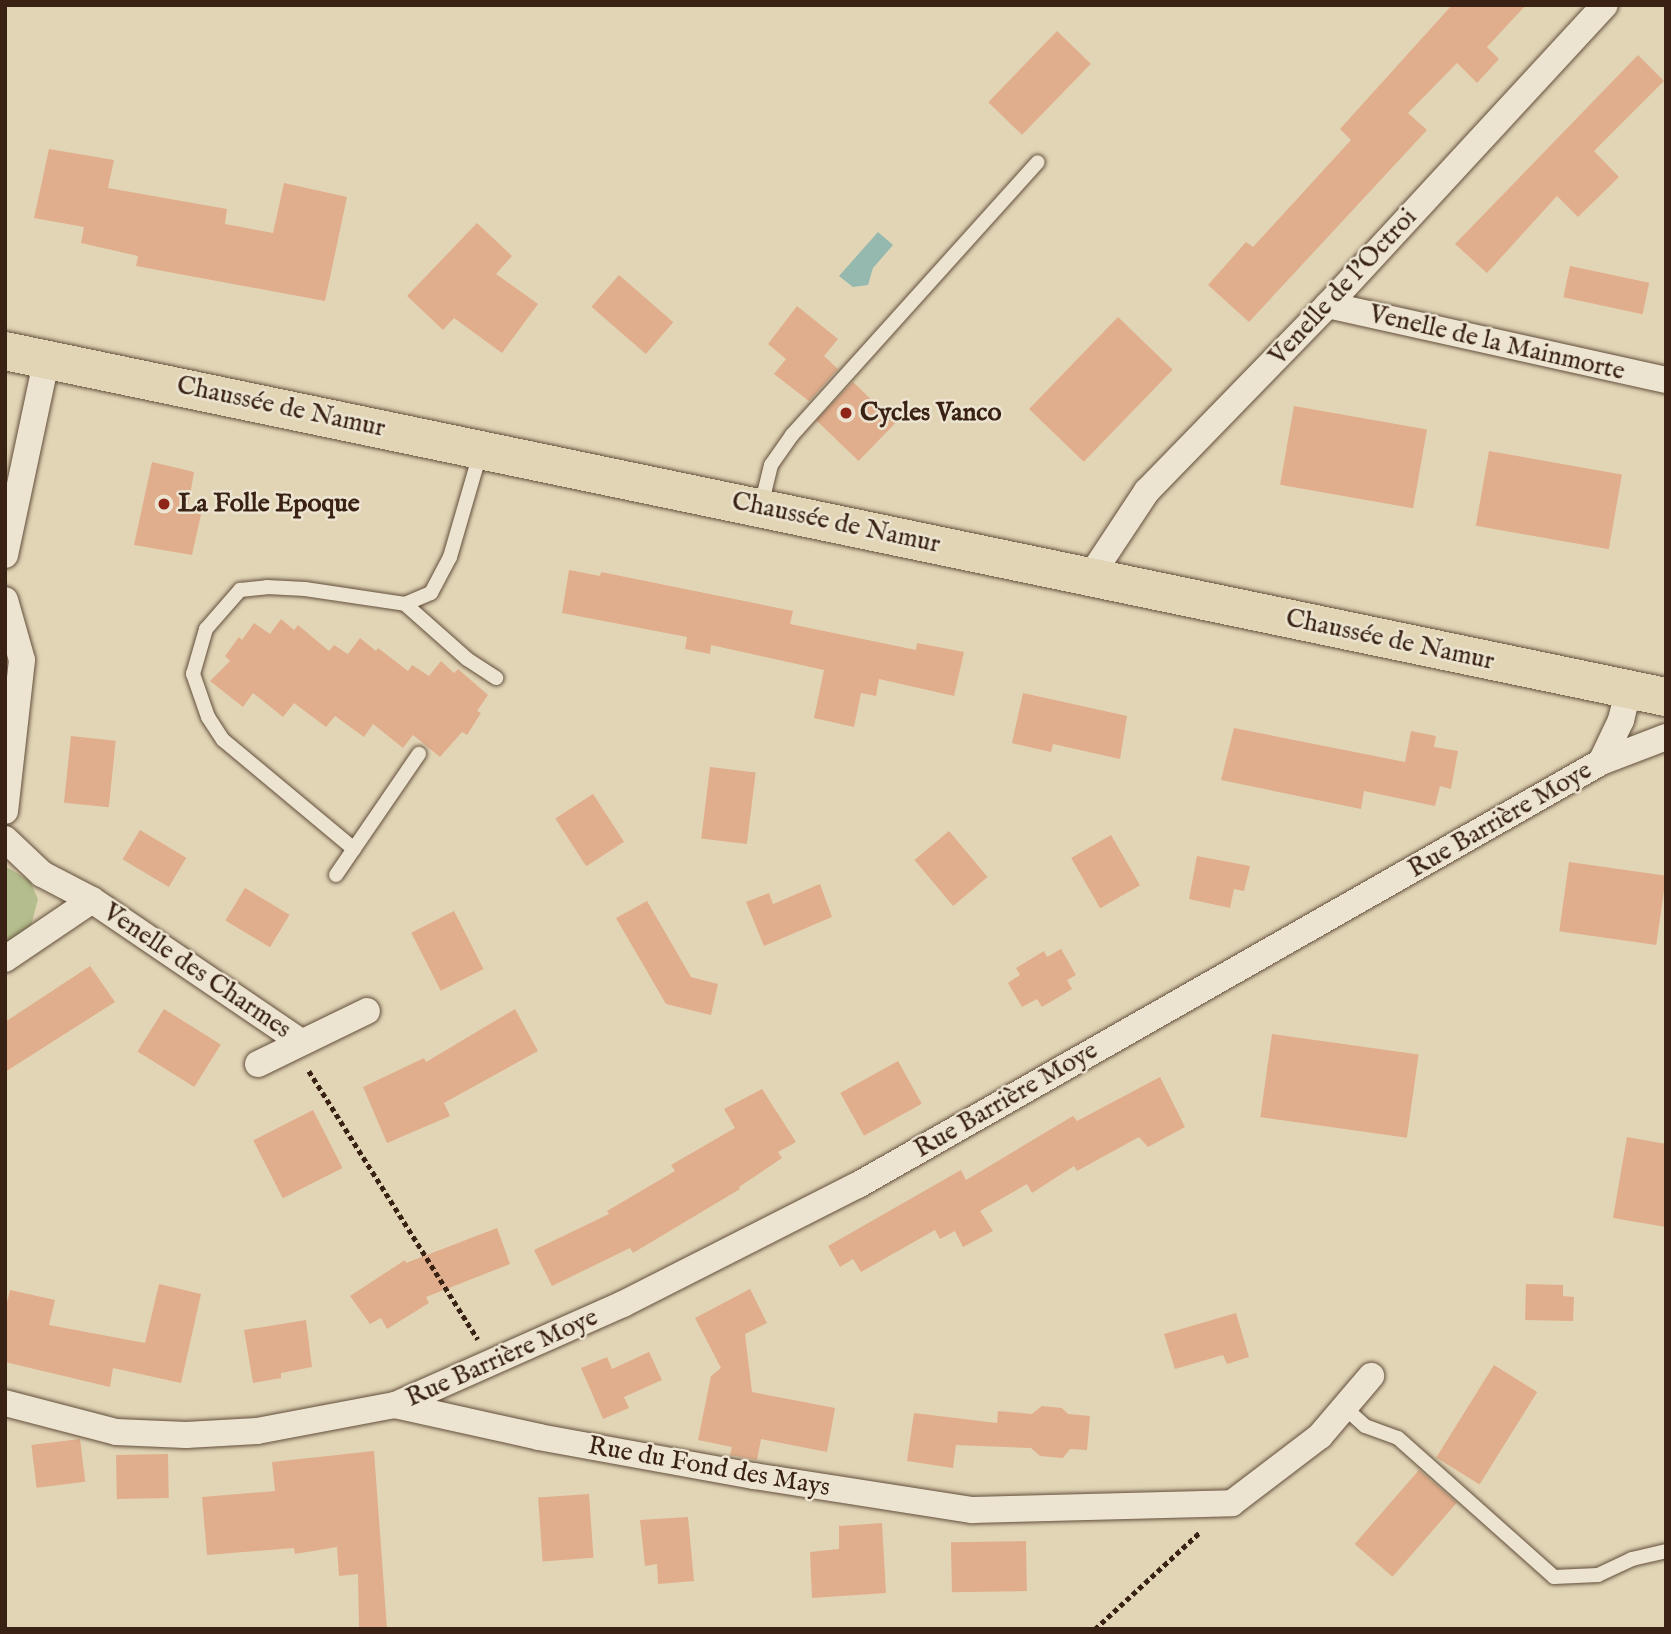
<!DOCTYPE html>
<html>
<head>
<meta charset="utf-8">
<style>
	body { margin:0 }
	#map { position:relative; width:1671px; height:1634px; overflow:hidden; background:#e2d5b6; font-family:"IM FELL English",serif }
	div>[style] { position:absolute }
	.green>* { inset:0; background:#b4bd8d }
	.water>* { inset:0; background:#95b9ae }
	.building>* { inset:0; background:#e0ae8c; transform-origin:0 0 }
	.path>* { height:4.5px; margin-top:-2.25px; transform-origin:0; background:repeating-linear-gradient(90deg,#392214 0 5px,transparent 0 8.5px) }
	.roads { filter:drop-shadow(0 0 2px #634f3c) drop-shadow(0 0 2px #634f3c) }
	.lane>* { height:14px; margin:-7px; padding:0 7px; transform-origin:7px; border-radius:7px; background:#ece4d0 }
	.street>* { height:26px; margin:-13px; padding:0 13px; transform-origin:13px; border-radius:13px; background:#ece4d0 }
	.primary>* { height:38px; margin:-19px; padding:0 19px; transform-origin:19px; border-radius:19px; background:#e2d5b6 }
	.dots>* { width:19px; height:19px; translate:-50% -50%; box-sizing:border-box; border:4px solid #ece4d0; border-radius:50% }
	span { translate:-50% -50%; white-space:nowrap; text-align:center; line-height:1.15; -webkit-text-stroke:5px #ece4d0; paint-order:stroke }
	.street-label { font-size:26px; color:#392214 }
	.poi-label { font-size:26px; color:#392214; font-weight:700 }
	.left { translate:0 -50%; text-align:left }
	.frame { position:absolute; inset:0; border:7px solid #392214; pointer-events:none }
</style>
</head>
<body>
<div id="map">
	<div class="green">
		<div style="clip-path:polygon(5px 866px,30px 881px,38px 899px,31px 926px,5px 943px)"></div>
	</div>
	<div class="water">
		<div style="clip-path:polygon(878px 232px,893px 245px,873px 268px,868px 285px,853px 287px,839px 276px)"></div>
	</div>
	<div class="building">
		<div style="clip-path:polygon(1452px 5px,1526px 5px,1487px 47px,1499px 59px,1477px 83px,1457px 63px,1408px 113px,1427px 130px,1249px 322px,1208px 285px,1246px 242px,1253px 247px,1351px 140px,1340px 129px)"></div>
		<div style="left:1057px;top:31px;width:47px;height:99px;rotate:44deg"></div>
		<div style="clip-path:polygon(1638px 55px,1664px 81px,1594px 151px,1619px 177px,1578px 217px,1557px 196px,1487px 273px,1455px 244px)"></div>
		<div style="clip-path:polygon(49px 149px,114px 160px,108px 188px,227px 209px,225px 224px,273px 233px,284px 183px,347px 197px,325px 301px,136px 266px,138px 256px,81px 243px,84px 227px,34px 218px)"></div>
		<div style="clip-path:polygon(477px 223px,512px 256px,496px 274px,538px 304px,502px 353px,454px 318px,443px 330px,407px 296px)"></div>
		<div style="left:1570px;top:266px;width:81px;height:32px;rotate:12deg"></div>
		<div style="left:619px;top:275px;width:72px;height:42px;rotate:41deg"></div>
		<div style="clip-path:polygon(797px 306px,838px 339px,824px 356px,838px 369px,809px 401px,774px 374px,786px 359px,768px 344px)"></div>
		<div style="left:1118px;top:317px;width:76px;height:128px;rotate:44deg"></div>
		<div style="left:853px;top:382px;width:59px;height:53px;rotate:44deg"></div>
		<div style="left:1294px;top:406px;width:135px;height:80px;rotate:10deg"></div>
		<div style="left:1489px;top:451px;width:135px;height:76px;rotate:10deg"></div>
		<div style="clip-path:polygon(152px 462px,194px 472px,188px 507px,202px 510px,192px 555px,134px 545px)"></div>
		<div style="clip-path:polygon(569px 570px,600px 576px,601px 572px,793px 611px,790px 624px,916px 650px,917px 643px,964px 652px,954px 696px,879px 679px,876px 696px,861px 693px,854px 727px,814px 718px,824px 670px,711px 645px,710px 654px,685px 649px,687px 637px,562px 613px)"></div>
		<div style="clip-path:polygon(281px 619px,294px 630px,298px 625px,329px 651px,334px 645px,348px 654px,360px 638px,376px 651px,378px 648px,408px 671px,412px 665px,429px 676px,441px 661px,454px 673px,458px 669px,488px 695px,477px 711px,481px 713px,467px 735px,462px 732px,440px 757px,413px 735px,403px 748px,373px 724px,364px 737px,335px 716px,326px 727px,294px 703px,283px 717px,253px 693px,243px 707px,210px 681px,230px 661px,225px 656px,239px 637px,242px 640px,254px 623px,270px 634px)"></div>
		<div style="clip-path:polygon(1023px 693px,1127px 716px,1120px 759px,1053px 744px,1051px 752px,1012px 743px)"></div>
		<div style="clip-path:polygon(1234px 728px,1405px 762px,1411px 731px,1436px 736px,1434px 747px,1458px 751px,1451px 789px,1440px 786px,1435px 806px,1364px 791px,1361px 809px,1221px 780px)"></div>
		<div style="left:71px;top:736px;width:45px;height:67px;rotate:6deg"></div>
		<div style="left:710px;top:767px;width:46px;height:72px;rotate:7deg"></div>
		<div style="left:593px;top:794px;width:57px;height:45px;rotate:57deg"></div>
		<div style="left:140px;top:830px;width:54px;height:34px;rotate:31deg"></div>
		<div style="left:949px;top:831px;width:60px;height:45px;rotate:50deg"></div>
		<div style="left:1111px;top:835px;width:58px;height:46px;rotate:60deg"></div>
		<div style="clip-path:polygon(1197px 856px,1250px 866px,1244px 891px,1234px 889px,1230px 908px,1189px 899px)"></div>
		<div style="left:1569px;top:862px;width:98px;height:70px;rotate:8deg"></div>
		<div style="clip-path:polygon(820px 884px,832px 917px,764px 946px,746px 902px,769px 893px,773px 904px)"></div>
		<div style="left:245px;top:888px;width:52px;height:38px;rotate:31deg"></div>
		<div style="clip-path:polygon(647px 901px,691px 977px,718px 984px,711px 1015px,666px 1004px,616px 918px)"></div>
		<div style="left:454px;top:911px;width:65px;height:48px;rotate:63deg"></div>
		<div style="clip-path:polygon(1061px 949px,1076px 975px,1067px 980px,1072px 989px,1042px 1007px,1037px 999px,1022px 1007px,1008px 983px,1020px 975px,1016px 968px,1044px 951px,1047px 957px)"></div>
		<div style="clip-path:polygon(90px 966px,115px 1002px,5px 1072px,5px 1022px)"></div>
		<div style="left:164px;top:1009px;width:67px;height:50px;rotate:32deg"></div>
		<div style="clip-path:polygon(515px 1009px,538px 1051px,444px 1103px,450px 1116px,387px 1143px,363px 1087px,424px 1058px,426px 1062px)"></div>
		<div style="left:1272px;top:1034px;width:148px;height:84px;rotate:8deg"></div>
		<div style="left:898px;top:1061px;width:49px;height:66px;rotate:61deg"></div>
		<div style="clip-path:polygon(1160px 1077px,1185px 1127px,1148px 1147px,1139px 1137px,1077px 1171px,1074px 1166px,1032px 1193px,1027px 1184px,980px 1211px,993px 1231px,963px 1247px,955px 1231px,940px 1239px,935px 1230px,861px 1272px,853px 1259px,840px 1267px,828px 1246px,961px 1170px,966px 1180px,1073px 1116px,1077px 1121px)"></div>
		<div style="clip-path:polygon(762px 1089px,796px 1142px,778px 1152px,782px 1158px,739px 1187px,740px 1189px,633px 1253px,630px 1248px,552px 1286px,534px 1250px,609px 1214px,607px 1211px,675px 1171px,671px 1165px,735px 1128px,724px 1109px)"></div>
		<div style="left:313px;top:1110px;width:65px;height:67px;rotate:63deg"></div>
		<div style="clip-path:polygon(1627px 1137px,1666px 1144px,1666px 1227px,1613px 1218px)"></div>
		<div style="clip-path:polygon(497px 1228px,510px 1264px,426px 1297px,429px 1303px,387px 1329px,381px 1318px,370px 1324px,350px 1296px,405px 1260px,406px 1263px)"></div>
		<div style="clip-path:polygon(159px 1284px,201px 1294px,181px 1383px,113px 1368px,110px 1387px,5px 1362px,5px 1311px,10px 1290px,55px 1300px,49px 1325px,145px 1343px)"></div>
		<div style="clip-path:polygon(1526px 1284px,1563px 1285px,1563px 1296px,1574px 1297px,1573px 1321px,1525px 1320px)"></div>
		<div style="clip-path:polygon(750px 1289px,767px 1323px,745px 1334px,752px 1392px,835px 1408px,827px 1452px,761px 1439px,757px 1460px,730px 1455px,732px 1447px,698px 1440px,711px 1376px,721px 1368px,695px 1318px)"></div>
		<div style="clip-path:polygon(1236px 1313px,1249px 1357px,1227px 1364px,1223px 1355px,1175px 1369px,1164px 1334px)"></div>
		<div style="clip-path:polygon(306px 1320px,312px 1367px,281px 1373px,281px 1378px,253px 1383px,244px 1330px)"></div>
		<div style="clip-path:polygon(649px 1352px,662px 1380px,624px 1397px,629px 1408px,603px 1419px,581px 1368px,607px 1357px,612px 1369px)"></div>
		<div style="left:1494px;top:1365px;width:51px;height:109px;rotate:32deg"></div>
		<div style="clip-path:polygon(1042px 1406px,1062px 1408px,1068px 1414px,1090px 1416px,1087px 1450px,1070px 1449px,1063px 1458px,1040px 1456px,1031px 1448px,956px 1445px,953px 1468px,907px 1461px,914px 1413px,997px 1423px,998px 1411px,1032px 1414px)"></div>
		<div style="left:80px;top:1439px;width:43px;height:49px;rotate:83deg"></div>
		<div style="clip-path:polygon(374px 1451px,387px 1629px,359px 1629px,358px 1574px,339px 1576px,337px 1547px,295px 1554px,294px 1548px,207px 1555px,202px 1497px,275px 1491px,272px 1462px)"></div>
		<div style="left:168px;top:1454px;width:44px;height:52px;rotate:89deg"></div>
		<div style="left:1419px;top:1470px;width:50px;height:98px;rotate:41deg"></div>
		<div style="left:589px;top:1494px;width:64px;height:51px;rotate:86deg"></div>
		<div style="clip-path:polygon(688px 1517px,694px 1581px,658px 1584px,657px 1564px,645px 1566px,640px 1520px)"></div>
		<div style="clip-path:polygon(882px 1523px,886px 1593px,812px 1598px,810px 1552px,839px 1549px,839px 1526px)"></div>
		<div style="left:1026px;top:1541px;width:50px;height:75px;rotate:89deg"></div>
	</div>
	<div class="path">
		<div style="left:309px;top:1071px;width:317px;rotate:57.8deg"></div>
		<div style="left:1095px;top:1629px;width:143px;rotate:-42.7deg"></div>
	</div>
	<div class="roads">
		<div class="lane">
			<div style="left:761px;top:506px;width:42px;rotate:-76.3deg"></div>
			<div style="left:771px;top:465px;width:37px;rotate:-55deg"></div>
			<div style="left:792px;top:435px;width:367px;rotate:-48deg"></div>
			<div style="left:405px;top:604px;width:83px;rotate:41.6deg"></div>
			<div style="left:467px;top:659px;width:35px;rotate:33deg"></div>
			<div style="left:354px;top:849px;width:170px;rotate:-140.2deg"></div>
			<div style="left:223px;top:740px;width:27px;rotate:-123deg"></div>
			<div style="left:208px;top:717px;width:46px;rotate:-109.2deg"></div>
			<div style="left:193px;top:674px;width:47px;rotate:-73.9deg"></div>
			<div style="left:206px;top:629px;width:52px;rotate:-48.9deg"></div>
			<div style="left:240px;top:590px;width:27px;rotate:-6deg"></div>
			<div style="left:267px;top:587px;width:38px;rotate:3deg"></div>
			<div style="left:305px;top:589px;width:101px;rotate:8.5deg"></div>
			<div style="left:405px;top:604px;width:28px;rotate:-23deg"></div>
			<div style="left:431px;top:593px;width:41px;rotate:-62.2deg"></div>
			<div style="left:450px;top:557px;width:111px;rotate:-73.8deg"></div>
			<div style="left:336px;top:875px;width:147px;rotate:-55.6deg"></div>
			<div style="left:1345px;top:1408px;width:27px;rotate:42deg"></div>
			<div style="left:1365px;top:1426px;width:35px;rotate:20deg"></div>
			<div style="left:1398px;top:1438px;width:209px;rotate:41.7deg"></div>
			<div style="left:1554px;top:1577px;width:44px;rotate:-2.6deg"></div>
			<div style="left:1598px;top:1575px;width:38px;rotate:-25deg"></div>
			<div style="left:1632px;top:1559px;width:35px;rotate:-13deg"></div>
		</div>
		<div class="street">
			<div style="left:1328px;top:305px;width:346px;rotate:12.5deg"></div>
			<div style="left:5px;top:555px;width:201px;rotate:-78deg"></div>
			<div style="left:1090px;top:577px;width:103px;rotate:-56.5deg"></div>
			<div style="left:1147px;top:491px;width:260px;rotate:-45.8deg"></div>
			<div style="left:1328px;top:305px;width:408px;rotate:-47.3deg"></div>
			<div style="left:5px;top:600px;width:62px;rotate:74.2deg"></div>
			<div style="left:22px;top:660px;width:152px;rotate:96.4deg"></div>
			<div style="left:1601px;top:762px;width:47px;rotate:-64.5deg"></div>
			<div style="left:1621px;top:720px;width:32px;rotate:-76deg"></div>
			<div style="left:5px;top:839px;width:51px;rotate:43.4deg"></div>
			<div style="left:42px;top:874px;width:56px;rotate:27.5deg"></div>
			<div style="left:92px;top:900px;width:253px;rotate:34.2deg"></div>
			<div style="left:5px;top:959px;width:105px;rotate:-34.1deg"></div>
			<div style="left:258px;top:1064px;width:121px;rotate:-25.9deg"></div>
			<div style="left:5px;top:1403px;width:115px;rotate:14.6deg"></div>
			<div style="left:116px;top:1432px;width:70px;rotate:2.5deg"></div>
			<div style="left:186px;top:1435px;width:71px;rotate:-3.2deg"></div>
			<div style="left:257px;top:1431px;width:140px;rotate:-10.7deg"></div>
			<div style="left:395px;top:1405px;width:148px;rotate:12.5deg"></div>
			<div style="left:539px;top:1437px;width:219px;rotate:10.3deg"></div>
			<div style="left:754px;top:1476px;width:221px;rotate:8.9deg"></div>
			<div style="left:972px;top:1510px;width:260px;rotate:-1.5deg"></div>
			<div style="left:1232px;top:1503px;width:111px;rotate:-37.3deg"></div>
			<div style="left:1320px;top:1436px;width:79px;rotate:-49.6deg"></div>
			<div style="left:395px;top:1405px;width:249px;rotate:-23.9deg"></div>
			<div style="left:623px;top:1304px;width:263px;rotate:-26.9deg"></div>
			<div style="left:858px;top:1185px;width:855px;rotate:-29.65deg"></div>
			<div style="left:1601px;top:762px;width:70px;rotate:-21deg"></div>
		</div>
		<div class="primary">
			<div style="left:5px;top:351px;width:1697px;rotate:11.77deg"></div>
		</div>
	</div>
	<div class="dots">
		<div style="left:846px;top:413px;background:#8f2418"></div>
		<div style="left:164px;top:504px;background:#8f2418"></div>
	</div>
	<div class="street-label">
		<span style="left:1343px;top:287px;rotate:-47deg">Venelle de l'Octroi</span>
		<span style="left:1497px;top:343px;rotate:13deg">Venelle de la Mainmorte</span>
		<span style="left:281px;top:407px;rotate:12deg">Chaussée de Namur</span>
		<span style="left:836px;top:523px;rotate:12deg">Chaussée de Namur</span>
		<span style="left:1390px;top:640px;rotate:12deg">Chaussée de Namur</span>
		<span style="left:1500px;top:820px;rotate:-30deg">Rue Barrière Moye</span>
		<span style="left:197px;top:971px;rotate:34deg">Venelle des Charmes</span>
		<span style="left:1006px;top:1100px;rotate:-30deg">Rue Barrière Moye</span>
		<span style="left:502px;top:1358px;rotate:-24deg">Rue Barrière Moye</span>
		<span style="left:709px;top:1467px;rotate:10deg">Rue du Fond des Mays</span>
	</div>
	<div class="poi-label">
		<span class="left" style="left:860px;top:413px">Cycles Vanco</span>
		<span class="left" style="left:178px;top:504px">La Folle Epoque</span>
	</div>
	<div class="frame"></div>
</div>
</body>
</html>
